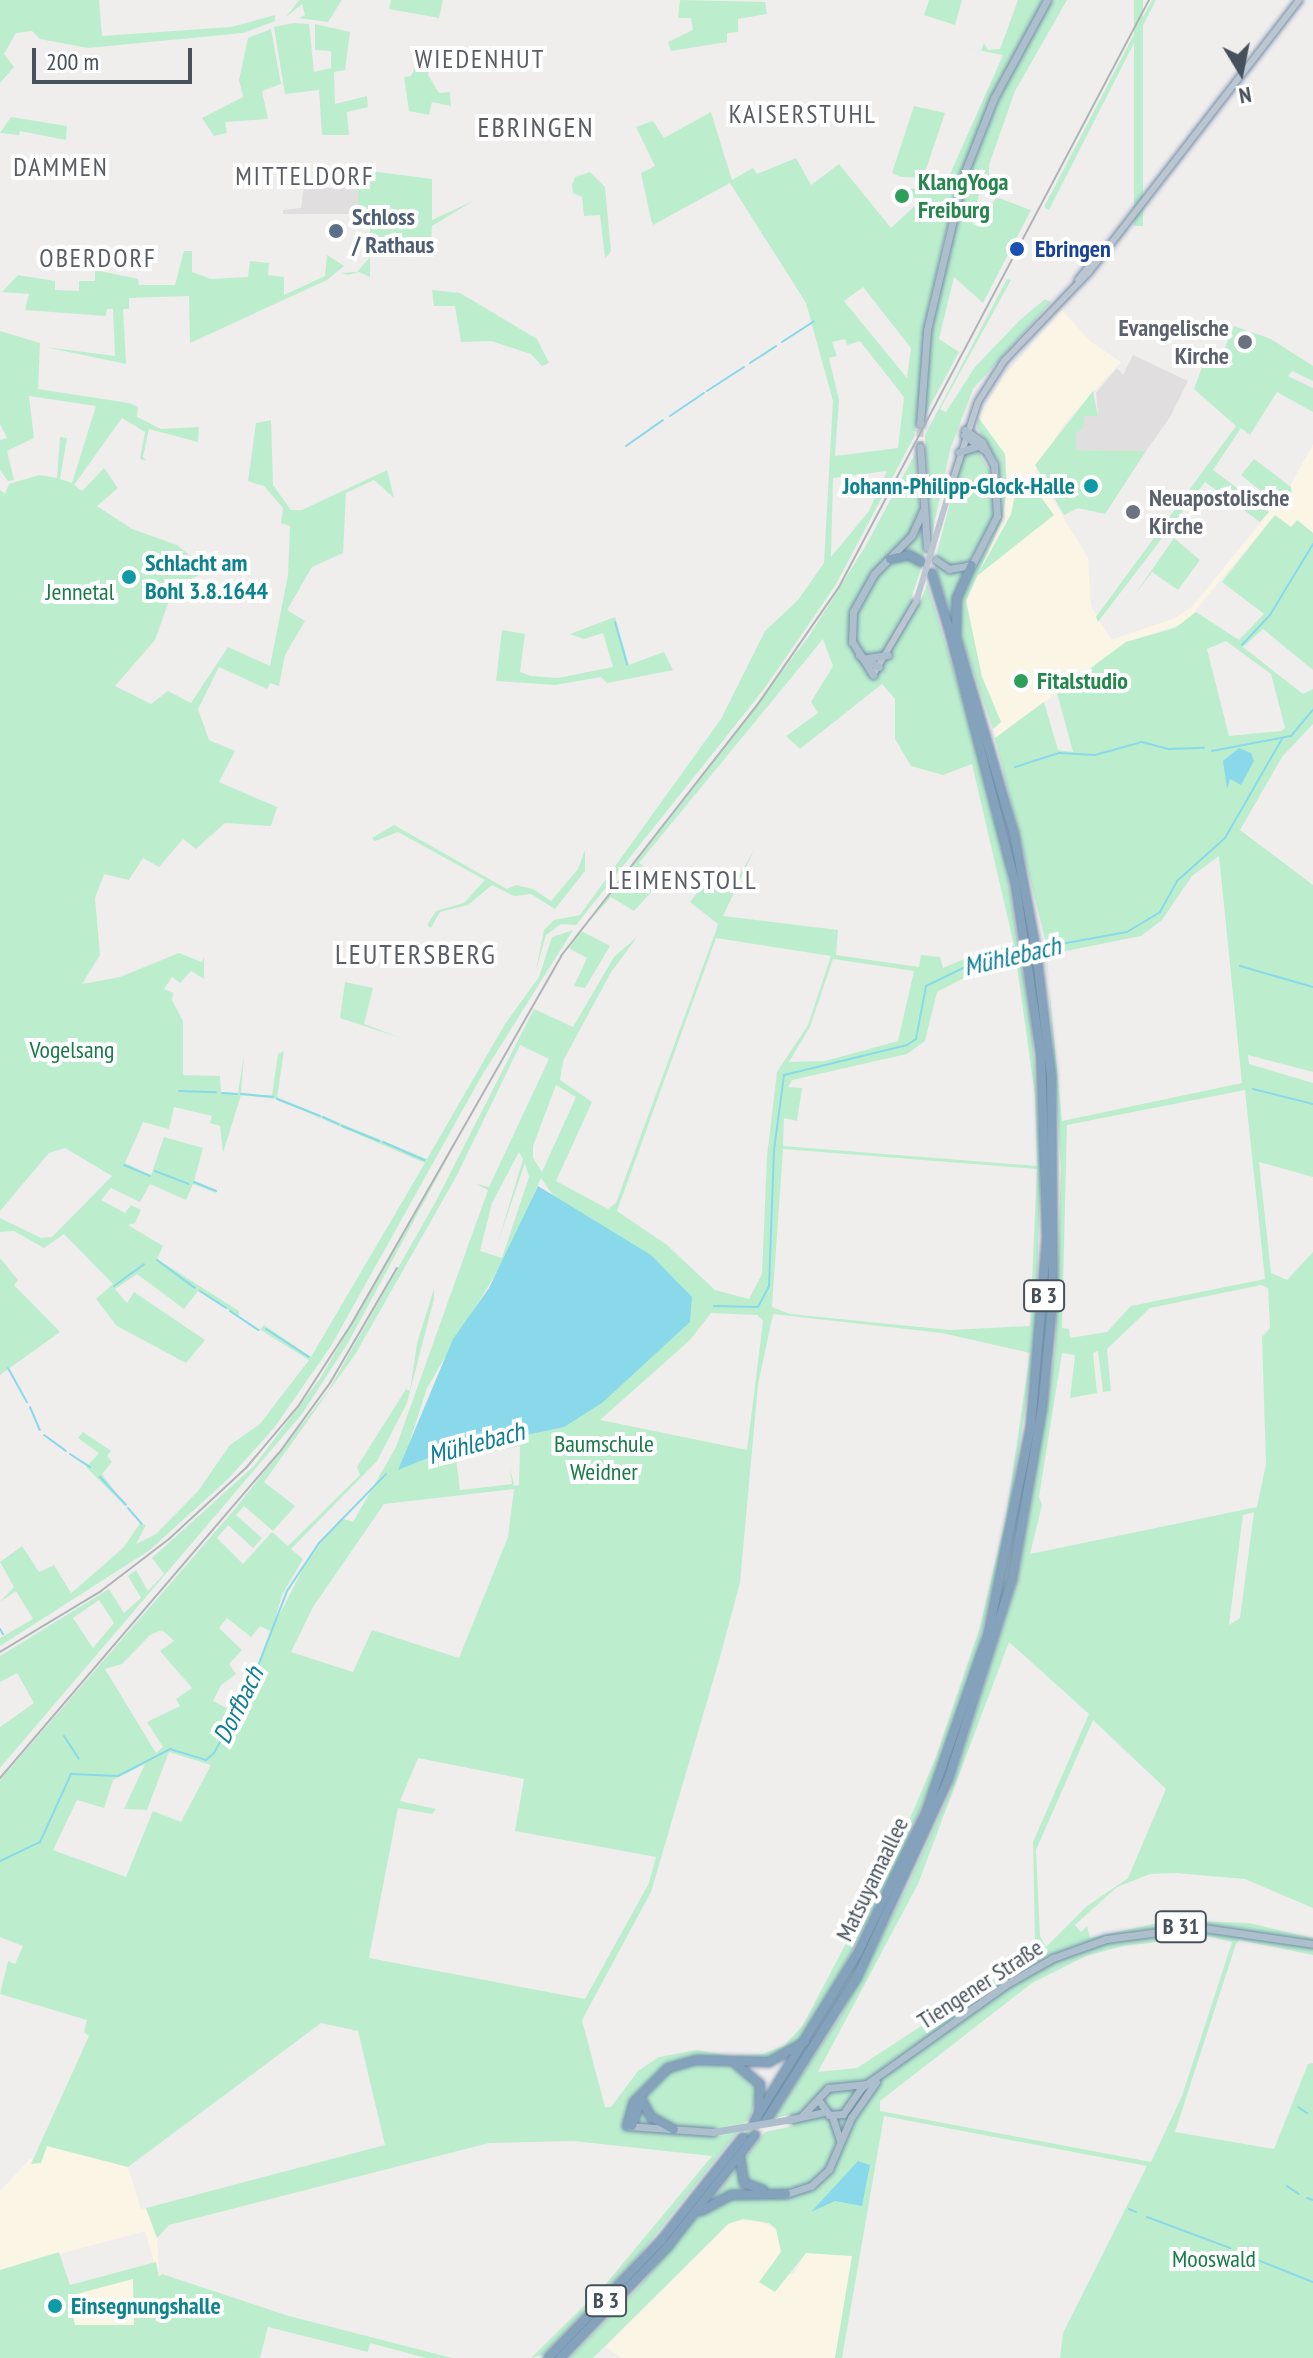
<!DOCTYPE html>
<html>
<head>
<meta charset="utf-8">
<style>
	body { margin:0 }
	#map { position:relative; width:1313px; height:2358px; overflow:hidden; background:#f0eded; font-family:"PT Sans Narrow",sans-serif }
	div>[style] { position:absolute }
	.commercial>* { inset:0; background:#fbf5e6 }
	.education>* { inset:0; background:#e1dedf }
	.green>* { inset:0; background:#bceece; transform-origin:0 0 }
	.water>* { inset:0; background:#89d9ea }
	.stream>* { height:2px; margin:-1px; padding:0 1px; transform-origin:1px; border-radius:1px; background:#89d9ea }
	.primary-tunnel>* { height:7px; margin-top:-3.5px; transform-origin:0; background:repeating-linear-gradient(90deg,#ceced0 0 7px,transparent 0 10.5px) }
	.roads { filter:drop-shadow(0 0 2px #718da8) drop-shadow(0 0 2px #718da8) }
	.secondary>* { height:6px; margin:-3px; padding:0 3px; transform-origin:3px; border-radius:3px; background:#bbc6d1 }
	.primary>* { height:7px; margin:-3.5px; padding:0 3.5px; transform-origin:3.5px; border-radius:3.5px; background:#adbecc }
	.highway>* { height:8px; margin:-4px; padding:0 4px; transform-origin:4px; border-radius:4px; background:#85a2bc }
	.rail>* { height:2px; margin:-1px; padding:0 1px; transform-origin:1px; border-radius:1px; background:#b0b3b8 }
	.secondary-bridge>* { height:6px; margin:-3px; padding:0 3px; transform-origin:3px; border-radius:3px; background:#bbc6d1 }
	.primary-bridge>* { height:7px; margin:-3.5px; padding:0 3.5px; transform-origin:3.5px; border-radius:3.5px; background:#adbecc }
	.dots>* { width:22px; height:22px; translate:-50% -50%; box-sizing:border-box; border:4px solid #fff; border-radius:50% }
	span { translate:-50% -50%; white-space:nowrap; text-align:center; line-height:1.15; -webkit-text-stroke:8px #fff; paint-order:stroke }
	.shield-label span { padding:2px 6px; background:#fff; border:2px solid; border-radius:6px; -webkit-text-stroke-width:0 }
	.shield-label { font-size:22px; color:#46515b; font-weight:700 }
	.leisure-label { font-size:24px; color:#27864d; font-weight:700 }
	.left { translate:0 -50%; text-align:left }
	.service-label { font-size:24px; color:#4e5e75; font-weight:700 }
	.transit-label { font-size:24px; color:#164399; font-weight:700 }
	.worship-label { font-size:24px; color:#5b616d; font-weight:700 }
	.right { translate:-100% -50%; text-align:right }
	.culture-label { font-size:24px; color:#0d838f; font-weight:700 }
	.park-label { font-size:24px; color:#187b47 }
	.street-label { font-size:24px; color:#46515b }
	.neighbourhood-label { font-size:26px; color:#5a5e62; letter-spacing:2px }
	.water-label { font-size:26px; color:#0e7e96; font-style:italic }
	.quarter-label { font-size:28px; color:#5a5e62; letter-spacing:2px }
	.north { position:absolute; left:1201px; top:32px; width:80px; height:80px; -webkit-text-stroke:6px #fff; paint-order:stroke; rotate:170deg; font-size:22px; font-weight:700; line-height:32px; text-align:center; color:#46515b }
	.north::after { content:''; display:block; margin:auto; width:28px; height:36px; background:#46515b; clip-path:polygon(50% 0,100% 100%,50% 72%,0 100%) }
	.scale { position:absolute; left:32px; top:48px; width:160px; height:36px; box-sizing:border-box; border:4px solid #46515b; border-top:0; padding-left:10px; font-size:24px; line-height:28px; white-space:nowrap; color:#46515b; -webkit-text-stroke:6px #fff; paint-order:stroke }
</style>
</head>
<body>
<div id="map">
	<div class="commercial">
		<div style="clip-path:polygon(1062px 310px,1090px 341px,1121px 362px,1064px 424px,1035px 471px,1088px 558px,1091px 606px,1111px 640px,1175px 618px,1193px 606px,1269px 512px,1292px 498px,1291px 484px,1313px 444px,1313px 533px,1298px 520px,1291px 527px,1275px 515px,1185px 623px,1126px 642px,996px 738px,993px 729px,1001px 722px,982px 677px,966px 600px,1002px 520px,1006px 462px,978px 417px,1004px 376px)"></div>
		<div style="clip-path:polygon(47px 2146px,128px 2167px,141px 2209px,146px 2208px,157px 2238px,159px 2278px,145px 2231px,0 2270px,0 2191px,30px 2159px,42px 2161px)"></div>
		<div style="clip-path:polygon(757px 2220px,776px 2229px,782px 2243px,778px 2259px,759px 2282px,794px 2273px,806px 2253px,852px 2256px,835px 2358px,621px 2358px,606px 2347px,732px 2221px)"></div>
		<div style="clip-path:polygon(133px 2278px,135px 2326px,75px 2325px,69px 2296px)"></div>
	</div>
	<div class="education">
		<div style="clip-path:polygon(339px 182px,358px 182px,358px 214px,283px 214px,283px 210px,301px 208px,304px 185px,338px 189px)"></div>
		<div style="clip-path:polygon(1133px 355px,1188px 381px,1170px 417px,1146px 451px,1076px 450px,1076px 433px,1084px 416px,1098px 415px,1096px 393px,1117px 368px,1123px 375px)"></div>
	</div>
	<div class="green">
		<div style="clip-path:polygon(0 0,99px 0,102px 36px,231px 27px,275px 15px,275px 21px,243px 33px,88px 48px,40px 39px,32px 31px,16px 33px,4px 54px,14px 67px,0 83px)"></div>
		<div style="clip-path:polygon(299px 0,342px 0,328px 22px,299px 18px,305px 15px,302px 4px,286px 17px)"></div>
		<div style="clip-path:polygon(391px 0,443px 0,439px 18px,389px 9px)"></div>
		<div style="clip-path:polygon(680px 0,765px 2px,767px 14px,738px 19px,738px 32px,727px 33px,727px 42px,671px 51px,668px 42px,693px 30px,691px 18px,678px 18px)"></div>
		<div style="clip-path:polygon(929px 0,962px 0,955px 25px,924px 15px)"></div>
		<div style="clip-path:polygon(1018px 0,1045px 0,994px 93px,958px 184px,946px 183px,1003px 55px,955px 46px,981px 51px,984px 43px,988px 50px,1000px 49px)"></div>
		<div style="clip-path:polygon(1050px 0,1067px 0,1015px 91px,989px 165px,989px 187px,964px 184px,1013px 66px)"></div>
		<div style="left:1134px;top:0;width:9px;height:226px"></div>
		<div style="clip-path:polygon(1152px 0,1156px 0,1054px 200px,1049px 210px,1044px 207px)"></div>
		<div style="clip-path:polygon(294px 23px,309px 24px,314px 72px,331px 68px,331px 51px,315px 50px,315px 24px,350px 32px,345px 70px,334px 72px,335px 104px,367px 96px,368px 107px,347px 112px,349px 135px,322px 135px,319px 90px,285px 94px,274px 27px)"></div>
		<div style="clip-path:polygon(271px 29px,281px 84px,262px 91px,268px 119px,225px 122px,227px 133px,214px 136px,202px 118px,243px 97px,239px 80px,248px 38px)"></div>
		<div style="clip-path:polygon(417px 63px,430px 64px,428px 75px,439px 93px,450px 92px,451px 106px,432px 102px,429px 115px,409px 111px,404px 77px,411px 76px)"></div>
		<div style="clip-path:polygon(914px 106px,945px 113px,923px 178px,901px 177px,892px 173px)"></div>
		<div style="clip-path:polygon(evenodd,711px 112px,732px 180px,753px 168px,757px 174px,796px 158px,811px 185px,839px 164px,891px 228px,918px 203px,907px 188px,955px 192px,928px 309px,915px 435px,835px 586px,764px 689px,576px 925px,561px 924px,546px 935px,536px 970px,544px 930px,554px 920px,580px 915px,721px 719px,765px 631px,798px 600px,824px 563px,833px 401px,806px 303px,730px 183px,653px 225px,651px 220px,641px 173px,655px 166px,636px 127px,653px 121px,664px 138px,711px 112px,863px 287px,911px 348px,907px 378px,844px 301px,863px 287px,711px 112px,845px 339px,847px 345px,860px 341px,904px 397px,898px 448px,835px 456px,839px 400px,829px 358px,837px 356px,832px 342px,845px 339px,711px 112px,887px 471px,869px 511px,831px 557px,833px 478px,887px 471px)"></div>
		<div style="clip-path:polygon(11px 117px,67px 126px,66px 140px,20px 131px,19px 135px,0 133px)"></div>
		<div style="clip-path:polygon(370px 171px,432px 179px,432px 220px,473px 201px,432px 226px,430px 257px,376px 256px,370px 258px,370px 277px,359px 272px,348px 275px,341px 273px,357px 272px,370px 257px,370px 217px,358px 214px,358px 182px,370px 183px)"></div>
		<div style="clip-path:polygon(590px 172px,605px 187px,611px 252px,605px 258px,600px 215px,584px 216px,582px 197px,573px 193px,572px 185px,575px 177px)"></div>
		<div style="clip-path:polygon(962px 193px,979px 194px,973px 224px,979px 227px,995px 199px,988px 194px,1031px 210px,983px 303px,954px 277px,939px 339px,959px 352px,924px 417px,933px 317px)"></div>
		<div style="clip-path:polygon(184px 251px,192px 251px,192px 272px,211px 279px,248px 277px,250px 261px,269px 263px,268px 275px,284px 277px,284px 295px,325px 276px,327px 255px,344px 266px,327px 280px,190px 343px,189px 296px,129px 298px,129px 309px,123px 309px,126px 364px,45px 347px,115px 356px,113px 309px,107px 309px,106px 316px,25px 310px,29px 294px,2px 292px,18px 275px,55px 281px,55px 290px,79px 291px,79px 281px,95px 281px,95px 270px,138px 279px,139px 285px,175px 285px)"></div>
		<div style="clip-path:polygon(1007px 279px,1011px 280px,940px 409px,946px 412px,975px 367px,1020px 320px,1045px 299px,1051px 302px,973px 389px,950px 450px,932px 534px,925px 435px)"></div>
		<div style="clip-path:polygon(432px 290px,460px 293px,537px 339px,549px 363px,542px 366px,531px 354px,491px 341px,461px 342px,455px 306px,434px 306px)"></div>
		<div style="clip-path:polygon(1234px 326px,1271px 339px,1313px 366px,1313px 381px,1292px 371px,1288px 376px,1313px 388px,1313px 412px,1277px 392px,1250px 435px,1241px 428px,1213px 470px,1269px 512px,1260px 522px,1205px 482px,1098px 622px,1096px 617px,1236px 426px,1194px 389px,1204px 362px,1217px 366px)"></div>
		<div style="clip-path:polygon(evenodd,0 331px,40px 343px,38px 389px,129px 403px,138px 407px,137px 417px,161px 429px,199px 427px,198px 442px,149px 429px,143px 457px,147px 461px,140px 459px,145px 432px,122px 418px,74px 485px,82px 491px,104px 468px,118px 488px,97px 506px,132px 529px,177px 545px,199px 563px,213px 559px,214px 568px,174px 587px,155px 640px,115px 686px,151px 704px,168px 691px,191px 703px,228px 647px,270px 666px,288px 575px,290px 526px,281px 523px,283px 508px,264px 486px,248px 481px,256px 423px,271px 420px,273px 485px,291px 510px,302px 510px,387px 470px,394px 498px,374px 480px,346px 493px,343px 553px,312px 567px,287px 610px,305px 621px,285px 655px,279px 686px,270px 683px,267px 689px,219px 667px,198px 709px,209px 740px,235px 751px,219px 782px,277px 807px,271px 826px,225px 823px,196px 849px,183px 839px,159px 867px,143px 858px,129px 880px,104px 874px,95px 898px,100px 955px,82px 984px,120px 977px,179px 953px,202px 962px,204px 957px,204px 979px,191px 971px,180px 983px,172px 977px,164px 989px,173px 993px,172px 1000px,183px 1021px,183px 1075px,220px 1076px,221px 1092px,238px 1093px,244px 1055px,241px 1093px,272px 1096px,278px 1054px,284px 1051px,277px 1097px,427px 1159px,505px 1024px,539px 977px,552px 937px,573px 930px,481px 1077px,331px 1346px,274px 1428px,229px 1478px,150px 1550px,0 1646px,0 1638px,33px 1619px,16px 1591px,0 1602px,14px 1587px,0 1562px,22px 1546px,39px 1572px,54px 1565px,71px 1593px,75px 1590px,124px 1547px,140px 1523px,146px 1525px,136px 1544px,156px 1534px,198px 1491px,230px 1445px,260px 1424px,309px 1360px,198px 1291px,184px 1309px,137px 1274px,115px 1289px,127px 1303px,134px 1292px,205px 1340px,186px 1363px,117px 1326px,96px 1299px,113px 1284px,64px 1234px,44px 1248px,14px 1231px,0 1232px,0 1218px,41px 1238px,52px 1237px,112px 1176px,65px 1148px,49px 1153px,0 1211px,0 490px,5px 494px,9px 484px,39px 475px,57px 478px,60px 437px,67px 438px,60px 479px,72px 483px,96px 406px,29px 396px,34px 438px,7px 451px,14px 480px,8px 481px,0 470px,0 440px,7px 438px,0 424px,0 331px,241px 1095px,276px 1099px,425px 1163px,311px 1357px,264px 1325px,259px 1331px,239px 1317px,239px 1311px,157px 1259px,163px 1246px,128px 1225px,135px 1223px,141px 1210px,131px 1205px,125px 1213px,101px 1200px,111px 1188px,140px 1202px,150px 1184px,186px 1200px,193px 1184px,219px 1194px,194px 1181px,203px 1148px,164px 1137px,151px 1175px,125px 1163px,143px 1122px,169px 1129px,174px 1107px,212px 1116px,210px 1123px,220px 1126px,223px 1153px,241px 1095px)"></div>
		<div style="clip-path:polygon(1093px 391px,1098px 416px,1084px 416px,1084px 427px,1076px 433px,1076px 450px,1146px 451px,1105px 514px,1078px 508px,1064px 515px,1035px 465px)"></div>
		<div style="clip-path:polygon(978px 417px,1005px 454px,1007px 489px,1002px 520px,966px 601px,982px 677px,1001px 722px,993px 729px,960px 634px,961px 594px,993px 537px,1002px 507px,998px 460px,977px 428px)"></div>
		<div style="clip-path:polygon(977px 449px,992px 476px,994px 517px,970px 560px,956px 567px,944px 564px,936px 556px,960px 464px,966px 452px)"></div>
		<div style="clip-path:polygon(evenodd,915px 454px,924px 560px,911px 599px,920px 603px,927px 584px,976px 743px,1004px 854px,1032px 1032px,1041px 1156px,1035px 1342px,1007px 1530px,976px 1658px,940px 1764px,892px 1875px,826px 2000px,801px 2040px,780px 2056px,742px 2062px,757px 2090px,751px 2115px,640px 2254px,543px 2355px,531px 2358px,605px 2285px,712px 2156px,573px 2141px,489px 2143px,169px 2225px,157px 2238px,146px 2208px,385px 2145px,358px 2031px,321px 2023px,128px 2167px,47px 2146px,41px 2163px,31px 2164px,89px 2036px,84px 2032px,87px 2020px,0 1994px,8px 1961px,15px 1964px,23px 1946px,0 1937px,0 1780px,234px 1510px,328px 1391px,436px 1201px,534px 1009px,573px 1027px,614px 957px,637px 937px,610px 974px,563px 1061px,560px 1080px,592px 1102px,556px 1181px,608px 1209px,616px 1203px,713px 939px,718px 924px,690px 902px,715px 870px,734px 885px,754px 850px,723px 916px,838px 930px,836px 955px,919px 967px,921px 955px,940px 957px,943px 968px,983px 951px,1014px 945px,972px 764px,943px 775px,911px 766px,895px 739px,895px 699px,882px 684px,800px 749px,786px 736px,818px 713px,811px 702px,833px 666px,823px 639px,639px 863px,661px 881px,634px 911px,611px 897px,587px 924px,809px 636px,865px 547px,915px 454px,716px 938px,831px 956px,808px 1025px,777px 1072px,767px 1156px,762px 1274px,749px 1299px,715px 1290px,667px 1245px,617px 1211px,716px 938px,915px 454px,833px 959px,914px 971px,898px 1041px,825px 1061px,789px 1062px,810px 1027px,833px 959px,915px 454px,1016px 959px,1035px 1096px,1037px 1166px,783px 1146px,784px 1118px,797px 1121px,802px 1088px,788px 1087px,792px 1080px,907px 1054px,925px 1041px,937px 992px,985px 967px,1016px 959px,915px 454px,520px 1045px,549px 1059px,489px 1187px,476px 1184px,488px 1190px,396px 1447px,353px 1522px,341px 1518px,308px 1559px,273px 1627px,282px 1595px,303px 1559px,291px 1549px,377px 1461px,407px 1403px,434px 1299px,434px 1289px,417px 1343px,410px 1391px,406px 1389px,357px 1467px,360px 1475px,288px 1546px,272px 1532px,243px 1564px,217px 1538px,228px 1525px,253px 1548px,262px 1538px,236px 1515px,244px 1506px,273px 1531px,295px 1506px,264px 1482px,356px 1353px,456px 1177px,520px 1045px,915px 454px,556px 1085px,576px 1097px,542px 1172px,533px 1158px,533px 1146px,556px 1085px,915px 454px,783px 1149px,1037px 1169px,1030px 1326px,950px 1330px,790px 1314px,772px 1307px,783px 1149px,915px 454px,519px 1152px,523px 1159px,498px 1242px,525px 1163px,529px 1177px,502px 1258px,480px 1251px,492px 1203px,519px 1152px,915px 454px,541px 1178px,555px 1198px,446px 1355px,505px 1259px,541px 1178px,915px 454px,711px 1313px,757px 1315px,763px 1321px,747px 1450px,600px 1420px,690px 1340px,711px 1313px,915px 454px,773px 1314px,942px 1333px,1030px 1353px,1006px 1517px,979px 1630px,936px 1757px,902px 1837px,803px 2025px,784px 2046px,762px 2054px,731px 2056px,697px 2050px,659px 2057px,638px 2071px,611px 2107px,605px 2107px,582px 2020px,651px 1892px,718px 1664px,740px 1583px,758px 1385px,773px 1314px,915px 454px,445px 1357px,442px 1437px,407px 1450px,427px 1388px,445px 1357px,915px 454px,520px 1446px,519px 1485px,514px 1486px,510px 1467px,512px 1484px,460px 1490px,456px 1458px,520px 1446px,915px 454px,514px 1489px,508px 1537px,459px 1658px,372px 1630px,353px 1672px,291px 1652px,313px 1607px,384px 1504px,514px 1489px,915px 454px,227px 1618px,251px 1637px,260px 1626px,270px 1631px,250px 1687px,234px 1712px,213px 1701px,221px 1685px,236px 1674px,229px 1664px,242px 1650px,219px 1628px,227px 1618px,915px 454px,162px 1630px,174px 1641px,160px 1651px,192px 1688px,176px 1699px,180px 1706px,147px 1722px,163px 1747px,156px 1753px,105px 1669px,122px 1664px,150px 1635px,162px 1630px,915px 454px,169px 1752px,211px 1765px,181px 1822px,153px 1811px,126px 1877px,53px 1850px,77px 1800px,104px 1808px,113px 1780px,145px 1764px,124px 1809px,147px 1810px,169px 1752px,915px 454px,418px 1758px,524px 1779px,515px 1831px,656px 1857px,649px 1883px,585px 1999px,369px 1958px,398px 1808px,432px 1814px,436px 1809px,400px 1801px,418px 1758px)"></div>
		<div style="clip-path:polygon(1254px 459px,1291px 487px,1292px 498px,1277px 504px,1241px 475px)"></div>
		<div style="clip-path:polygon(1018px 480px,1029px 481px,1054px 515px,977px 576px,1011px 514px)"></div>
		<div style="clip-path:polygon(evenodd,1275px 515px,1291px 527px,1297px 520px,1313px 533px,1313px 670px,1263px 629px,1243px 647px,1303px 694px,1313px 689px,1313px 724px,1282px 757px,1240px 830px,1313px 885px,1313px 1072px,1248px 1055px,1249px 1064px,1313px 1083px,1313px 1177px,1259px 1162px,1271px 1273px,1287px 1280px,1313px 1252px,1313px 1908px,1245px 1879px,1175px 1873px,1150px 1874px,1117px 1887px,1075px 1925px,1081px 1932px,1087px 1926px,1090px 1938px,1171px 1920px,1249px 1923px,1313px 1938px,1313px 1955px,1239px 1940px,1236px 1944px,1175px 2132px,1274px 2149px,1308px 2064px,1313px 2063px,1313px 2358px,1060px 2358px,1063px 2333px,1147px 2166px,884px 2116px,842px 2358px,835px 2358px,852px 2256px,806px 2253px,775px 2292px,759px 2282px,781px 2252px,776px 2229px,769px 2223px,743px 2219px,728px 2224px,593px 2358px,569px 2358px,638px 2288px,695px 2219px,716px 2203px,713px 2199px,765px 2132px,793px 2126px,791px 2114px,773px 2119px,841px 2015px,909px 1883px,950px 1792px,1018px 1578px,1055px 1350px,1061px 1168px,1046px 943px,995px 738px,1044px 702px,1058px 750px,1073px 752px,1057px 693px,1126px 642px,1175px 628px,1196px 612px,1239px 640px,1264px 614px,1222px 582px,1275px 515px,1226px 641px,1271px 674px,1285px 728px,1281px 731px,1229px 736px,1207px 649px,1226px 641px,1275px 515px,1219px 856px,1242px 1083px,1062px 1121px,1046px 955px,1141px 936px,1162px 920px,1192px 876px,1219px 856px,1275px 515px,1245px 1090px,1265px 1279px,1131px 1306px,1107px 1332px,1070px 1338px,1069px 1329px,1062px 1328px,1067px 1125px,1245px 1090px,1275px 515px,1261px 1285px,1268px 1288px,1270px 1328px,1262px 1337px,1266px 1464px,1257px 1507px,1030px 1554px,1042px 1505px,1039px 1497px,1062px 1353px,1075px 1355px,1070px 1398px,1097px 1393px,1093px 1353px,1098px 1351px,1103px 1392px,1111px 1391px,1107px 1349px,1150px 1308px,1261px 1285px,1275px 515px,1254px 1512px,1240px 1618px,1229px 1625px,1243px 1515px,1254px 1512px,1275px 515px,1009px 1642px,1089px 1714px,1033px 1842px,1035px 1944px,1022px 1960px,857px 2068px,818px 2072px,918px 1884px,1009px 1642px,1275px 515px,1093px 1720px,1166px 1789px,1128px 1878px,1087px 1906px,1046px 1947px,1040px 1936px,1036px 1850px,1093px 1720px,1275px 515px,1207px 1936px,1232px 1942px,1182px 2096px,1151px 2162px,880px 2111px,880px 2101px,1032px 1983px,1086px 1956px,1123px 1946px,1207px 1936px)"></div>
		<div style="clip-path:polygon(1174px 538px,1200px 560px,1178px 590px,1152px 572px,1133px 597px)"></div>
		<div style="clip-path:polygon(934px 562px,950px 571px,967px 569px,951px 616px)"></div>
		<div style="clip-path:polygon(615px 617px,629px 665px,664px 652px,673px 670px,607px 683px,601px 677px,555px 685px,496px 681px,502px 630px,525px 634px,520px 672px,531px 676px,558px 678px,613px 667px,603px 633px,584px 639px,570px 634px)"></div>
		<div style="clip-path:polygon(394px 825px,507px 889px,516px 885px,533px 889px,551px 901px,578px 869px,585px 850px,585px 871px,555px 909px,531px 894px,514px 896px,492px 885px,468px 905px,440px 912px,431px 928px,427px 925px,436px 911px,464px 903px,485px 880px,398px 832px,375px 841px,372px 838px)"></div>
		<div style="clip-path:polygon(581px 931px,610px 946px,585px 988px,574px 986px,587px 958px,569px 948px)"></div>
		<div style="clip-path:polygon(1031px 952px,1048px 1071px,1050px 1301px,1037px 1429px,1012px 1561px,994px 1630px,942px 1785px,864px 1955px,820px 2032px,764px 2118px,725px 2171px,646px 2266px,556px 2358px,554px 2358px,679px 2225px,817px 2033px,881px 1917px,963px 1723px,1014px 1541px,1042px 1364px,1049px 1268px,1047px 1100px)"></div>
		<div style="clip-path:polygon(345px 982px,373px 988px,364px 1024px,404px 1039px,340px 1018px)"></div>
		<div style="clip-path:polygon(evenodd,459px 1137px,348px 1343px,302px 1414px,0 1768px,0 1727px,34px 1703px,17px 1673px,0 1682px,0 1656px,109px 1589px,124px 1613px,141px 1598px,128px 1576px,136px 1570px,148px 1591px,164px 1574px,152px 1558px,254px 1466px,321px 1377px,459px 1137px,99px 1600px,114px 1623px,93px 1648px,73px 1618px,99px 1600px)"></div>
		<div style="clip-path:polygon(0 1258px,18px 1280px,14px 1285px,60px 1332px,0 1375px)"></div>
		<div style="clip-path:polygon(83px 1432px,111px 1451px,107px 1456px,112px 1462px,102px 1474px,128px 1509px,86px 1467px,99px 1453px,78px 1438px)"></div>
		<div style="clip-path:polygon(evenodd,59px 2252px,70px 2285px,156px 2262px,159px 2277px,162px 2274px,289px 2316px,452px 2358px,426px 2358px,370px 2343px,368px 2352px,268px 2327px,260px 2358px,0 2358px,0 2270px,59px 2252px,133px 2279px,134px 2325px,75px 2325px,69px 2296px,133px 2279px)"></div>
	</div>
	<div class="water">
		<div style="clip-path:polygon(1239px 748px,1251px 753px,1254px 761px,1241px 785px,1230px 779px,1227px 789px,1223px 761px)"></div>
		<div style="clip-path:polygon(538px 1186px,651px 1255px,692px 1297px,690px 1322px,602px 1403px,564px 1427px,438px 1454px,398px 1470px,453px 1339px,489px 1288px)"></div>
		<div style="clip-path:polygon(858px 2161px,870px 2165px,862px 2206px,835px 2201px,811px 2212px)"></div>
	</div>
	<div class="stream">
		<div style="left:782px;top:342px;width:38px;rotate:-33deg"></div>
		<div style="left:750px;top:363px;width:31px;rotate:-33deg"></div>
		<div style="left:707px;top:391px;width:44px;rotate:-33deg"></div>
		<div style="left:670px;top:416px;width:41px;rotate:-34.1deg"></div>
		<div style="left:626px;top:446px;width:45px;rotate:-35.1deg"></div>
		<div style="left:615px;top:622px;width:44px;rotate:74.1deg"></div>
		<div style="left:1242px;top:645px;width:41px;rotate:-47deg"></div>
		<div style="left:1270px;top:615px;width:83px;rotate:-58.8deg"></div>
		<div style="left:1212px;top:751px;width:80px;rotate:-10.8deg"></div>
		<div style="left:1291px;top:736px;width:34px;rotate:-50deg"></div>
		<div style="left:1015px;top:767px;width:46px;rotate:-17.7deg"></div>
		<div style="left:1059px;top:753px;width:36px;rotate:3deg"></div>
		<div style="left:1095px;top:755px;width:49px;rotate:-15.5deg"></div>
		<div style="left:1142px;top:742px;width:28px;rotate:15deg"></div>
		<div style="left:1169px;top:749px;width:35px;rotate:-2deg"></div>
		<div style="left:1039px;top:948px;width:89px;rotate:-10.3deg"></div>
		<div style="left:1127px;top:932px;width:39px;rotate:-31deg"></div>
		<div style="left:1160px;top:912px;width:35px;rotate:-61deg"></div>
		<div style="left:1177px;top:881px;width:64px;rotate:-41.9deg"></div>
		<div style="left:1225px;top:838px;width:114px;rotate:-60.1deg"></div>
		<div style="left:1240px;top:966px;width:76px;rotate:16deg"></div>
		<div style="left:1253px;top:1089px;width:62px;rotate:14deg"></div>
		<div style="left:179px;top:1091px;width:37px;rotate:2deg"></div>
		<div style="left:222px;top:1093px;width:15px;rotate:4deg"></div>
		<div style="left:241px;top:1094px;width:32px;rotate:5deg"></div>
		<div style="left:277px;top:1099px;width:46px;rotate:21.6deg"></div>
		<div style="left:323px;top:1117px;width:17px;rotate:25deg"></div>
		<div style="left:342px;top:1126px;width:40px;rotate:22deg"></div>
		<div style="left:383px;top:1142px;width:45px;rotate:23.7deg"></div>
		<div style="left:124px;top:1165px;width:28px;rotate:23deg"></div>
		<div style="left:155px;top:1171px;width:36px;rotate:21deg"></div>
		<div style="left:194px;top:1182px;width:24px;rotate:22deg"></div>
		<div style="left:157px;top:1260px;width:47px;rotate:36.4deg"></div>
		<div style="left:114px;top:1286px;width:37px;rotate:-36deg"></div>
		<div style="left:200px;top:1291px;width:31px;rotate:33deg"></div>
		<div style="left:714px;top:1306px;width:44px;rotate:1.3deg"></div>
		<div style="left:758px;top:1307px;width:24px;rotate:-62deg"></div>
		<div style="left:769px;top:1286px;width:136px;rotate:-87.9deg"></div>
		<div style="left:774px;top:1150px;width:76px;rotate:-82.4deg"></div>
		<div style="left:784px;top:1075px;width:127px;rotate:-13.7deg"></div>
		<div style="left:907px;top:1045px;width:11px;rotate:-34deg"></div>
		<div style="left:916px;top:1039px;width:54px;rotate:-79.3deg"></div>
		<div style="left:926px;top:986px;width:64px;rotate:-25.8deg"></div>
		<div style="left:984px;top:958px;width:38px;rotate:-11deg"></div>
		<div style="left:230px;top:1311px;width:34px;rotate:34deg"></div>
		<div style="left:266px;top:1329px;width:51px;rotate:33.1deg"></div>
		<div style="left:8px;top:1368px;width:39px;rotate:61deg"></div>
		<div style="left:30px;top:1407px;width:25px;rotate:67deg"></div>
		<div style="left:44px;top:1435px;width:27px;rotate:36deg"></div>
		<div style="left:70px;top:1454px;width:24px;rotate:33deg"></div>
		<div style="left:100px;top:1477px;width:38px;rotate:47deg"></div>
		<div style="left:128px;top:1508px;width:21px;rotate:49deg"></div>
		<div style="left:0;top:1629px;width:6px;rotate:59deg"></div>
		<div style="left:64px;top:1736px;width:27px;rotate:57deg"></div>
		<div style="left:0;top:1861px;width:44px;rotate:-25.4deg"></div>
		<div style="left:40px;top:1842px;width:75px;rotate:-65.5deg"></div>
		<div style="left:71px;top:1774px;width:47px;rotate:2.4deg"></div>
		<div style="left:118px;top:1776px;width:59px;rotate:-27.4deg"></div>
		<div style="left:170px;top:1749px;width:38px;rotate:17deg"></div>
		<div style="left:206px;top:1760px;width:11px;rotate:-41deg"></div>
		<div style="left:214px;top:1753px;width:75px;rotate:-61.4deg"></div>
		<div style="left:250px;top:1687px;width:103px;rotate:-68.9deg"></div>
		<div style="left:287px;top:1591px;width:58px;rotate:-56.3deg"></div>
		<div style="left:319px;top:1543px;width:96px;rotate:-45.8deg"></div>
		<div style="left:1298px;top:2107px;width:11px;rotate:34deg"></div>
		<div style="left:1287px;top:2186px;width:14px;rotate:34deg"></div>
		<div style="left:1307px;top:2198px;width:6px;rotate:18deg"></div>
		<div style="left:1129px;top:2209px;width:8px;rotate:23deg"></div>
		<div style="left:1147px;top:2217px;width:89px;rotate:20.5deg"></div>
		<div style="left:1240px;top:2253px;width:79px;rotate:21.7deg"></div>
	</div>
	<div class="primary-tunnel">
		<div style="left:920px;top:447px;width:23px;rotate:-90deg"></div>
	</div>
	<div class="roads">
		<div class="secondary">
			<div style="left:1078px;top:280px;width:28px;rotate:-51deg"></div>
			<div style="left:1021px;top:343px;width:98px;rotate:-46.2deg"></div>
			<div style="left:1089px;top:272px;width:344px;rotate:-52.3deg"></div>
			<div style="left:951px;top:486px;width:88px;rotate:-72.2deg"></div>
			<div style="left:978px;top:402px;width:49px;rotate:-57.6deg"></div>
			<div style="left:1004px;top:361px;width:52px;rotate:-46.5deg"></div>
			<div style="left:873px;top:675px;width:85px;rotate:-59.5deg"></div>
		</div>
		<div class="primary">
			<div style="left:920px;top:424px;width:94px;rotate:-85.7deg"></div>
			<div style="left:927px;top:330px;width:160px;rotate:-76.7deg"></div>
			<div style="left:964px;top:174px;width:82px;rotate:-68.5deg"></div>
			<div style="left:994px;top:98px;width:111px;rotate:-61.6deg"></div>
			<div style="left:964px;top:435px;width:27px;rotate:36deg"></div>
			<div style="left:920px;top:447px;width:101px;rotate:86deg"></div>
			<div style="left:959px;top:452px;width:19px;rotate:-18deg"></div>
			<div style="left:936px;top:560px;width:16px;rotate:35deg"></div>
			<div style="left:949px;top:569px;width:23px;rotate:-10deg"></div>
			<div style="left:972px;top:565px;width:55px;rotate:-63deg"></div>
			<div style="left:997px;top:516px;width:51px;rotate:-93.4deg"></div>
			<div style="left:994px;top:465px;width:26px;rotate:-118deg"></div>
			<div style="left:982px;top:442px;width:21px;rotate:-145deg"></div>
			<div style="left:859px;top:655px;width:23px;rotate:31deg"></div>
			<div style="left:867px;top:658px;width:21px;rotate:-8deg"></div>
			<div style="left:873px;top:675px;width:39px;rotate:-122deg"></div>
			<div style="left:852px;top:642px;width:30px;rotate:-88deg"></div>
			<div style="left:853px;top:612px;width:43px;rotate:-61.1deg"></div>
			<div style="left:874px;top:574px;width:54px;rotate:-45.7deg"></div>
			<div style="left:912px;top:535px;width:27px;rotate:-66deg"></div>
			<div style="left:820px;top:2102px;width:16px;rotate:55deg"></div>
			<div style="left:829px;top:2115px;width:14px;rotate:-4deg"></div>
			<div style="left:843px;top:2114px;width:32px;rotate:-55deg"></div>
			<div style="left:861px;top:2088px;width:179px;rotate:-35.5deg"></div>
			<div style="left:1007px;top:1984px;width:53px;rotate:-29.5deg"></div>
			<div style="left:1053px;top:1958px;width:56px;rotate:-19.7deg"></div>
			<div style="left:1106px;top:1939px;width:92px;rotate:-7.5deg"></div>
			<div style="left:1197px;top:1927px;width:117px;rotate:8.3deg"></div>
			<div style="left:802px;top:2116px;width:38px;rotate:-47deg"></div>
			<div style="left:828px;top:2088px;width:37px;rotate:-6deg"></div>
			<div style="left:832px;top:2116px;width:25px;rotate:72deg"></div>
			<div style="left:792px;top:2119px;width:34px;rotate:-12deg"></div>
			<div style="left:627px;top:2126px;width:86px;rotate:4deg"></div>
			<div style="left:786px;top:2194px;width:26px;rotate:-18deg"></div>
			<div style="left:811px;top:2186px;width:25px;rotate:-43deg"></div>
			<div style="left:829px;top:2169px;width:56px;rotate:-66.7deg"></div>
			<div style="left:851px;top:2118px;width:44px;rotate:-55.2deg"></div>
		</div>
		<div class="highway">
			<div style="left:890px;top:559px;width:19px;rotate:-12deg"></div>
			<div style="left:909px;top:555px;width:14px;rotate:30deg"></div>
			<div style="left:932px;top:573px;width:59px;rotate:73.1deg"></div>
			<div style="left:737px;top:2065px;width:30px;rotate:40deg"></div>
			<div style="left:760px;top:2084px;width:28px;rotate:92deg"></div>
			<div style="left:641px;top:2099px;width:21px;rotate:61deg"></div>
			<div style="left:651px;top:2117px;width:26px;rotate:29deg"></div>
			<div style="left:767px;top:2119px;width:168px;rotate:-57.6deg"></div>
			<div style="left:857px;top:1977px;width:217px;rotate:-65.2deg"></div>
			<div style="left:948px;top:1780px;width:210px;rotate:-72.3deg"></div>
			<div style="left:1012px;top:1580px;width:175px;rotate:-80.1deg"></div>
			<div style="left:1042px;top:1408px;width:114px;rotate:-84.4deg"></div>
			<div style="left:1053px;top:1295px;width:220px;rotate:-90.5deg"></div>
			<div style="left:1051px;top:1075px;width:125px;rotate:-96.9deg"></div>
			<div style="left:1036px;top:951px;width:119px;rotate:-100.6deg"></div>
			<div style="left:1014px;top:834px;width:205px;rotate:-106.4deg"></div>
			<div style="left:956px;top:637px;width:39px;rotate:-89deg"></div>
			<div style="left:957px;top:598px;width:36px;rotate:-66deg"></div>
			<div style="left:754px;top:2122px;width:198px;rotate:-58.4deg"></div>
			<div style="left:858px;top:1953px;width:159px;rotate:-64.2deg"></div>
			<div style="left:927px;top:1810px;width:185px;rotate:-70.8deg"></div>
			<div style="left:988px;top:1635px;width:214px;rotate:-78.4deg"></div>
			<div style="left:1031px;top:1425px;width:189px;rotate:-85.1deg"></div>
			<div style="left:1047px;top:1237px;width:182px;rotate:-91.9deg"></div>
			<div style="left:1041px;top:1055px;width:175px;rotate:-98.5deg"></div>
			<div style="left:1015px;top:882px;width:266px;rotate:-104.6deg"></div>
			<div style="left:627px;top:2126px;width:25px;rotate:-74deg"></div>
			<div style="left:634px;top:2102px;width:48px;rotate:-45deg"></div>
			<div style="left:668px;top:2068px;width:29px;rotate:-16deg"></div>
			<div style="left:696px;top:2060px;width:73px;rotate:1.6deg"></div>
			<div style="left:769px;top:2062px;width:41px;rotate:-29.1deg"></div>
			<div style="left:632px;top:2126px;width:28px;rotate:-71deg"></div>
			<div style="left:740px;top:2158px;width:25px;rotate:81deg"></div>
			<div style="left:744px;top:2183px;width:20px;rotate:20deg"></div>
			<div style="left:701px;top:2211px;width:34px;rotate:-28deg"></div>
			<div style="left:731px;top:2195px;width:55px;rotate:-1deg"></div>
			<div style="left:548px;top:2358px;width:163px;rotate:-46deg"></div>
			<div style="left:661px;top:2241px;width:132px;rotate:-51.7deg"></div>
			<div style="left:560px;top:2358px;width:156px;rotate:-46deg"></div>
			<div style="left:668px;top:2246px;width:141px;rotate:-51.9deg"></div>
		</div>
	</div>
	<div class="rail">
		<div style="left:0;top:1652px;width:118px;rotate:-31.1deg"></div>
		<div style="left:101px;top:1591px;width:86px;rotate:-37.4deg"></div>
		<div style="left:169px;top:1539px;width:105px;rotate:-42.7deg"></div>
		<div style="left:246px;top:1468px;width:82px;rotate:-49.9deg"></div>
		<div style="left:299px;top:1405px;width:98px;rotate:-57.1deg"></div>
		<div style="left:352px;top:1323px;width:422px;rotate:-60.3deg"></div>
		<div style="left:561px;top:956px;width:320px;rotate:-52deg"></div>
		<div style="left:758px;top:704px;width:142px;rotate:-55.3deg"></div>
		<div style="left:839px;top:587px;width:664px;rotate:-62.16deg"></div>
		<div style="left:0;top:1778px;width:428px;rotate:-49.4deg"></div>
		<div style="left:279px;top:1453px;width:87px;rotate:-53.9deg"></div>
		<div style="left:330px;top:1383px;width:133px;rotate:-59.8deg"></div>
	</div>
	<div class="secondary-bridge">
		<div style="left:916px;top:602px;width:121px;rotate:-73.2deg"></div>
	</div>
	<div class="primary-bridge">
		<div style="left:713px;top:2132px;width:80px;rotate:-9.3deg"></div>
	</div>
	<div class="dots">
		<div style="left:902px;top:196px;background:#2e9e5b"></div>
		<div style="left:336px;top:231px;background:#5c6f8a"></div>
		<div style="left:1017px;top:249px;background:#1a4fb4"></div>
		<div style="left:1245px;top:342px;background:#6b7280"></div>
		<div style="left:1091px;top:486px;background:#0f9aa8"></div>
		<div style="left:1133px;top:512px;background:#6b7280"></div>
		<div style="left:129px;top:577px;background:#0f9aa8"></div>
		<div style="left:1021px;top:681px;background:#2e9e5b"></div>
		<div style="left:55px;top:2306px;background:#0f9aa8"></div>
	</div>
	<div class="shield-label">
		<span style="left:1044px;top:1296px">B 3</span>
		<span style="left:1181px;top:1927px">B 31</span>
		<span style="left:606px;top:2301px">B 3</span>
	</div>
	<div class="leisure-label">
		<span class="left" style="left:918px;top:196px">KlangYoga<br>Freiburg</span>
		<span class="left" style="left:1037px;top:681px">Fitalstudio</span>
	</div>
	<div class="service-label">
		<span class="left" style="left:352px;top:231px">Schloss<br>/ Rathaus</span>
	</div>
	<div class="transit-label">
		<span class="left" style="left:1035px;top:249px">Ebringen</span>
	</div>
	<div class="worship-label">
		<span class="right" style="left:1229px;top:342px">Evangelische<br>Kirche</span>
		<span class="left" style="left:1149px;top:512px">Neuapostolische<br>Kirche</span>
	</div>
	<div class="culture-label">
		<span class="right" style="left:1075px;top:486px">Johann-Philipp-Glock-Halle</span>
		<span class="left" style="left:145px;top:577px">Schlacht am<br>Bohl 3.8.1644</span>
		<span class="left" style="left:71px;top:2306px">Einsegnungshalle</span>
	</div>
	<div class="park-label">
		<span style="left:80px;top:592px">Jennetal</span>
		<span style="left:72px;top:1050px">Vogelsang</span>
		<span style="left:604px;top:1458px">Baumschule<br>Weidner</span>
		<span style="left:1214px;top:2259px">Mooswald</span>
	</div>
	<div class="street-label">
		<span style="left:872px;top:1879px;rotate:-64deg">Matsuyamaallee</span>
		<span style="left:980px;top:1984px;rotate:-33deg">Tiengener Straße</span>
	</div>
	<div class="neighbourhood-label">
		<span style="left:480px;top:59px">WIEDENHUT</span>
		<span style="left:803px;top:114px">KAISERSTUHL</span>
		<span style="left:61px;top:167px">DAMMEN</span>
		<span style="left:305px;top:176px">MITTELDORF</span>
		<span style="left:98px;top:258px">OBERDORF</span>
		<span style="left:683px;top:880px">LEIMENSTOLL</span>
	</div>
	<div class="water-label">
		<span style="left:1012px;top:956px;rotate:-13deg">Mühlebach</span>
		<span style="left:476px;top:1443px;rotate:-15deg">Mühlebach</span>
		<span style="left:238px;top:1705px;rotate:-64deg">Dorfbach</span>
	</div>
	<div class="quarter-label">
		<span style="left:536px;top:127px">EBRINGEN</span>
		<span style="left:416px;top:954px">LEUTERSBERG</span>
	</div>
	<div class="north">N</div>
	<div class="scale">200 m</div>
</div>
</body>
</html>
